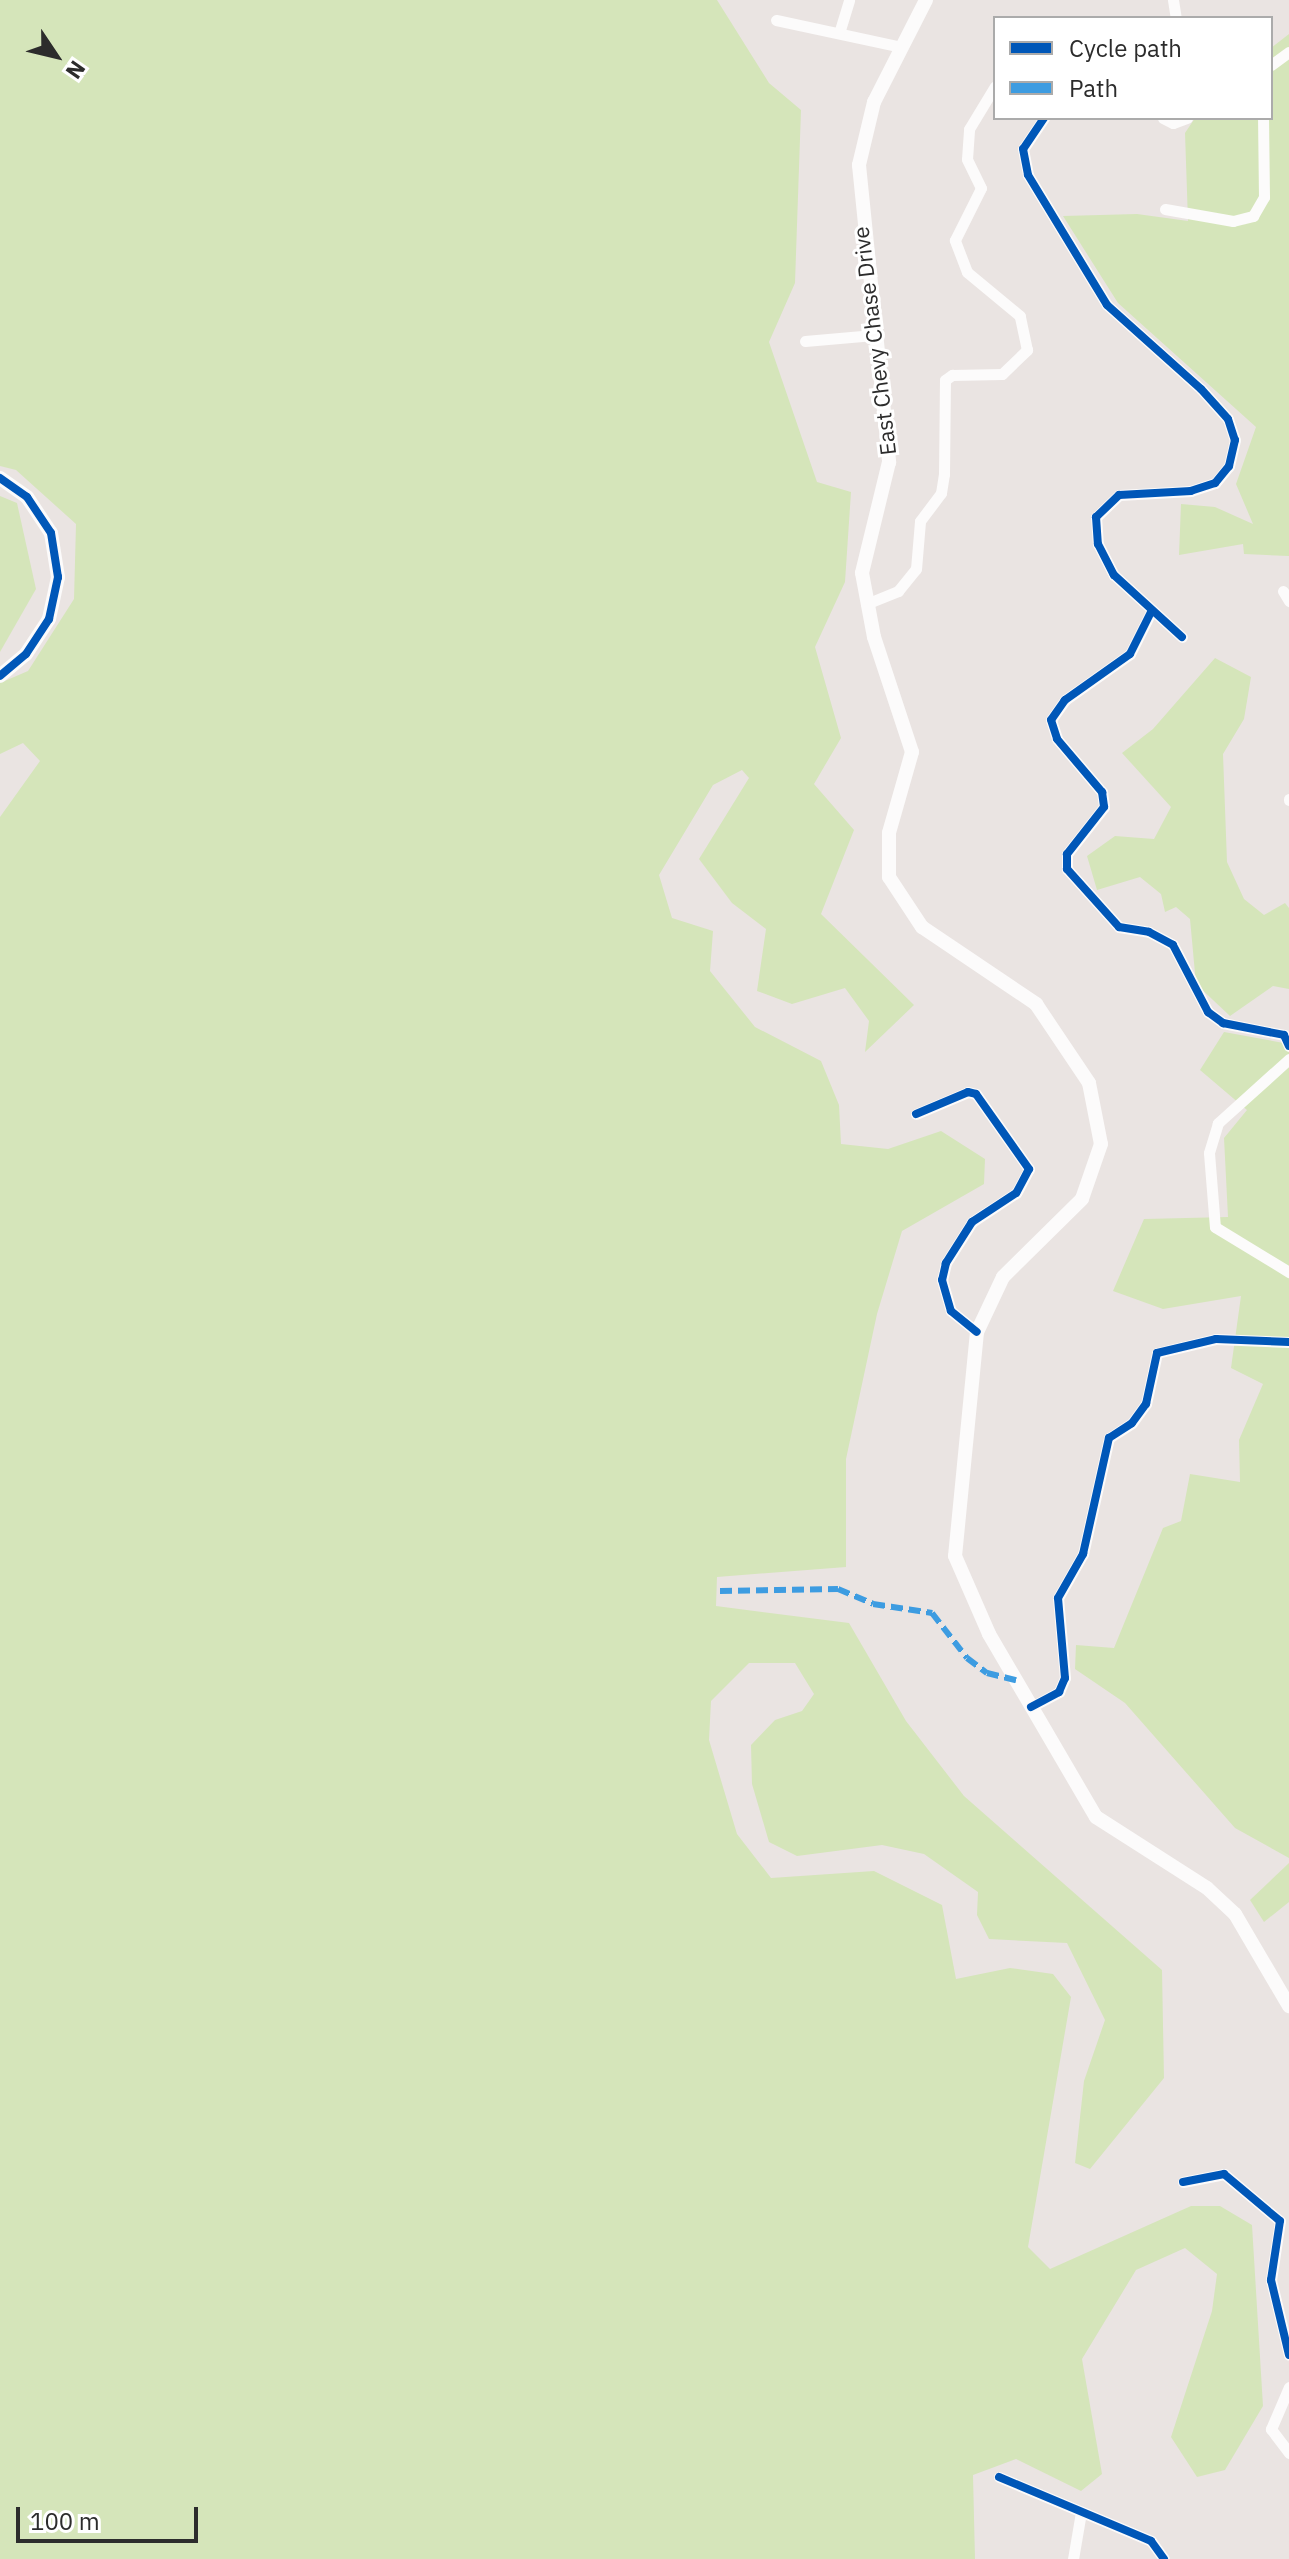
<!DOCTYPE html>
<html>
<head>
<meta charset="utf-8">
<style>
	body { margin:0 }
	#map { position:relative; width:1289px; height:2559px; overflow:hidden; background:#eae4e2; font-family:"IBM Plex Sans",sans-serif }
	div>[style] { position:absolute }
	.green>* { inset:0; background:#d5e5ba }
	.street>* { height:11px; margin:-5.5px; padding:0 5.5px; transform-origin:5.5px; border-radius:5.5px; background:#fcfbfb }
	.secondary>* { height:14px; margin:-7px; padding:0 7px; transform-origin:7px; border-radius:7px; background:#fcfbfb }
	.quiet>* { height:6px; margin-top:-3px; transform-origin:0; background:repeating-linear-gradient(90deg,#3d9ce1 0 12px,transparent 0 18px) }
	.cycleway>* { height:8px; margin:-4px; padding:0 4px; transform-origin:4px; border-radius:4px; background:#0057b8 }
	span { translate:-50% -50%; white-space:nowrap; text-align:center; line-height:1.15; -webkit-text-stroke:6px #fff; paint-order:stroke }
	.street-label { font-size:22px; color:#2c2c2c }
	.legend { position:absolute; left:993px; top:16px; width:280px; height:104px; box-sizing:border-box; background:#fff; border:2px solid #ababab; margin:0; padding:10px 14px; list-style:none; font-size:24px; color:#2c2c2c }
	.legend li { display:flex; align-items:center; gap:16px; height:40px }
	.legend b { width:40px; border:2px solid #ababab }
	.north { position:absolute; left:16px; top:16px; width:80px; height:80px; -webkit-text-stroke:6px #fff; paint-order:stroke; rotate:125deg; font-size:22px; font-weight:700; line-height:32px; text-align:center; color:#2c2c2c }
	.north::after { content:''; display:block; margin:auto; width:28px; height:36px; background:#2c2c2c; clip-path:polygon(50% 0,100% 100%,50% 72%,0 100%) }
	.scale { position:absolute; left:16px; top:2507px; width:182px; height:36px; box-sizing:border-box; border:4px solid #2c2c2c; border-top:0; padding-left:10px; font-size:24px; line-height:28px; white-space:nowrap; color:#2c2c2c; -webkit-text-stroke:6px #fff; paint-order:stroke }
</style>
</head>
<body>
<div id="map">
	<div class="green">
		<div style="clip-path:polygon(0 0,717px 0,769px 83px,801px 110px,795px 283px,769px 342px,817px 482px,851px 492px,845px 582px,815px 647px,841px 738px,814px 784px,854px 830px,821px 914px,914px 1005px,865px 1052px,869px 1021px,845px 988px,792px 1004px,757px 991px,766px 929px,732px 903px,699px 859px,749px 778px,742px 770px,713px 785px,659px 875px,672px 918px,713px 931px,710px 971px,755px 1027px,821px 1061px,839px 1105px,841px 1144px,888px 1149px,941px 1131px,985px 1159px,984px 1184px,902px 1231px,877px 1314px,846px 1459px,846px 1567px,717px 1577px,716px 1606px,849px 1623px,906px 1721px,964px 1796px,1162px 1970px,1164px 2078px,1090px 2169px,1075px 2163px,1084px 2081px,1105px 2020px,1067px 1943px,989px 1939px,977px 1915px,978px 1892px,924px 1854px,882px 1845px,797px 1856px,769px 1842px,752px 1784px,751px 1745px,775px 1720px,802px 1711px,814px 1694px,795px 1663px,749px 1663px,711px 1701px,709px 1740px,737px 1834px,771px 1878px,874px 1871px,942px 1905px,956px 1979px,1010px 1968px,1053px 1974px,1071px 1997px,1028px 2247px,1050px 2269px,1191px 2206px,1220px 2206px,1252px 2225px,1263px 2406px,1225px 2470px,1197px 2477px,1171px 2437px,1212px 2311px,1217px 2274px,1185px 2248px,1136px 2270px,1082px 2359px,1102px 2474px,1081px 2491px,1016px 2459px,973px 2475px,975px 2559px,0 2559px,0 817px,40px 761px,23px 743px,0 754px,0 683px,28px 671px,74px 599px,76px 524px,16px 470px,0 466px)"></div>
		<div style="clip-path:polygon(1289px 34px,1289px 556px,1244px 554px,1243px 544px,1179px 555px,1181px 504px,1215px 507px,1253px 524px,1236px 484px,1256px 427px,1118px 303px,1063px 216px,1137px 214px,1188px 221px,1185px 133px,1195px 118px,1271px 118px,1271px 48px)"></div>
		<div style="clip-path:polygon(0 496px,17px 503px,36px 589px,0 652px)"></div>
		<div style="clip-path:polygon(1215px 658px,1251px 677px,1244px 719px,1223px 754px,1227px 862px,1244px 899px,1264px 915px,1285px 903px,1289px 908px,1289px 989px,1273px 986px,1230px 1016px,1196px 984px,1190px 919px,1176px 907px,1165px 912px,1161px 894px,1140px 877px,1097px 890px,1087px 856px,1115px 836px,1154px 839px,1171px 807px,1122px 753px,1153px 729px)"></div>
		<div style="clip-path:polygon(1224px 1032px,1289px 1044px,1289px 1858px,1235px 1828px,1125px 1703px,1075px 1669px,1076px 1645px,1114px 1648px,1163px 1528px,1181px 1521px,1190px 1474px,1240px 1482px,1239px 1440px,1263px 1384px,1231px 1368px,1241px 1296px,1163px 1309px,1113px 1291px,1144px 1219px,1228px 1217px,1224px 1138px,1247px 1110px,1200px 1070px)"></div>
		<div style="clip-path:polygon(1289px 1863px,1289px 1902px,1264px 1922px,1250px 1900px)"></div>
	</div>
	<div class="street">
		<div style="left:1173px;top:0;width:18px;rotate:81deg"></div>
		<div style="left:776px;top:20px;width:129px;rotate:12.1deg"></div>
		<div style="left:840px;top:30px;width:31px;rotate:-73deg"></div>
		<div style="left:1271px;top:65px;width:22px;rotate:-36deg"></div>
		<div style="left:1044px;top:118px;width:37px;rotate:124deg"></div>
		<div style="left:1023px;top:149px;width:26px;rotate:79deg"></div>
		<div style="left:1028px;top:175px;width:152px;rotate:58.7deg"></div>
		<div style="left:1107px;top:305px;width:126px;rotate:41.8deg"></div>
		<div style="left:1201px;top:389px;width:40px;rotate:48deg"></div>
		<div style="left:1228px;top:419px;width:22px;rotate:72deg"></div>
		<div style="left:1235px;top:440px;width:27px;rotate:103deg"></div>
		<div style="left:1229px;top:466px;width:22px;rotate:129deg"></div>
		<div style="left:1215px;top:483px;width:25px;rotate:162deg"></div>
		<div style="left:1191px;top:491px;width:72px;rotate:176.8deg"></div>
		<div style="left:1119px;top:495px;width:32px;rotate:136deg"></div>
		<div style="left:1096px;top:517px;width:27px;rotate:86deg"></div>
		<div style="left:1098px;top:544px;width:35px;rotate:63deg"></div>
		<div style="left:1114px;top:575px;width:92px;rotate:42.4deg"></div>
		<div style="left:1163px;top:118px;width:11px;rotate:27deg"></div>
		<div style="left:1173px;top:123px;width:15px;rotate:-20deg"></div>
		<div style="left:1165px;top:209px;width:69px;rotate:10deg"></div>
		<div style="left:1233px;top:221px;width:21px;rotate:-14deg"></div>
		<div style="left:1253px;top:216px;width:22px;rotate:-60deg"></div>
		<div style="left:1264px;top:197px;width:79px;rotate:-90.7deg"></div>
		<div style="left:805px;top:341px;width:69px;rotate:-5deg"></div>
		<div style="left:1283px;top:591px;width:12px;rotate:59deg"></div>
		<div style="left:866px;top:604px;width:35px;rotate:-22deg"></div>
		<div style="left:898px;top:591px;width:28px;rotate:-51deg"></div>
		<div style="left:916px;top:569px;width:48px;rotate:-85.2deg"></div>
		<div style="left:920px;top:521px;width:35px;rotate:-53deg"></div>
		<div style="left:941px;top:493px;width:19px;rotate:-81deg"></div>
		<div style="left:944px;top:474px;width:94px;rotate:-89.4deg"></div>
		<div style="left:945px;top:380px;width:9px;rotate:-36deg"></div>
		<div style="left:952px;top:375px;width:50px;rotate:-1.1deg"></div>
		<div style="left:1002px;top:374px;width:35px;rotate:-44deg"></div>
		<div style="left:1027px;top:350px;width:35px;rotate:-102deg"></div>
		<div style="left:1020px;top:316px;width:69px;rotate:-140.3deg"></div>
		<div style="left:967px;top:272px;width:34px;rotate:-111deg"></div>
		<div style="left:955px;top:240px;width:58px;rotate:-63.4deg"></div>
		<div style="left:981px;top:188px;width:32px;rotate:-116deg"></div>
		<div style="left:967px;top:159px;width:30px;rotate:-86deg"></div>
		<div style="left:969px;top:129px;width:50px;rotate:-58.8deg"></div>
		<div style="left:1151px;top:612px;width:47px;rotate:116.6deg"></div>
		<div style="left:1130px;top:654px;width:80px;rotate:144.7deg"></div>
		<div style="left:1065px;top:700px;width:24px;rotate:125deg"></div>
		<div style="left:1051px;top:720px;width:20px;rotate:72deg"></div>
		<div style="left:1057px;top:739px;width:70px;rotate:49.7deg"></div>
		<div style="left:1102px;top:792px;width:15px;rotate:82deg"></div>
		<div style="left:1104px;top:807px;width:60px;rotate:128.2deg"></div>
		<div style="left:1067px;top:854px;width:15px;rotate:90deg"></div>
		<div style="left:1067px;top:869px;width:78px;rotate:48.1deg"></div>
		<div style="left:1119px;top:927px;width:30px;rotate:9deg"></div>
		<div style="left:1149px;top:932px;width:27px;rotate:28deg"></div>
		<div style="left:1173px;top:945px;width:76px;rotate:62.4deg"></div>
		<div style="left:1208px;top:1012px;width:19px;rotate:36deg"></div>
		<div style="left:1223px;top:1023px;width:62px;rotate:11.1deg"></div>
		<div style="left:1284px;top:1035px;width:12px;rotate:66deg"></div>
		<div style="left:1289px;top:799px;width:1px;rotate:90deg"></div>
		<div style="left:1289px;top:1059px;width:96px;rotate:138deg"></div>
		<div style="left:1218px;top:1123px;width:31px;rotate:107deg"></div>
		<div style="left:1209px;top:1153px;width:74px;rotate:85.4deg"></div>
		<div style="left:1215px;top:1227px;width:87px;rotate:31.3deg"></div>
		<div style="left:916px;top:1114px;width:56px;rotate:-22.9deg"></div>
		<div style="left:968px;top:1092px;width:8px;rotate:14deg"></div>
		<div style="left:976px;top:1094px;width:92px;rotate:54.8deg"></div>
		<div style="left:1029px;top:1169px;width:27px;rotate:118deg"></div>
		<div style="left:1016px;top:1193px;width:53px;rotate:146.6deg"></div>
		<div style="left:972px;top:1222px;width:49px;rotate:122.4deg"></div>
		<div style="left:946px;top:1263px;width:17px;rotate:103deg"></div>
		<div style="left:942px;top:1280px;width:32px;rotate:74deg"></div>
		<div style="left:951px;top:1311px;width:33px;rotate:39deg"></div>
		<div style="left:1031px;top:1707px;width:32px;rotate:-28deg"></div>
		<div style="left:1059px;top:1692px;width:15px;rotate:-67deg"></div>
		<div style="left:1065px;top:1678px;width:80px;rotate:-95deg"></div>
		<div style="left:1058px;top:1598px;width:51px;rotate:-60.4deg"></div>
		<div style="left:1083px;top:1554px;width:119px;rotate:-77.4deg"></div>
		<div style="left:1109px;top:1438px;width:27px;rotate:-33deg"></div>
		<div style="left:1132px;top:1423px;width:24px;rotate:-54deg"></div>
		<div style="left:1146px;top:1404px;width:52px;rotate:-77.8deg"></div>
		<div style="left:1157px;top:1353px;width:61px;rotate:-13.3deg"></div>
		<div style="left:1216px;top:1339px;width:73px;rotate:2.4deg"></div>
		<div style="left:1183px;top:2182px;width:42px;rotate:-11deg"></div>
		<div style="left:1224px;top:2174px;width:73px;rotate:40deg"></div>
		<div style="left:1280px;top:2221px;width:60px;rotate:98.7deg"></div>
		<div style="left:1271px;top:2280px;width:77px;rotate:76.5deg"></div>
		<div style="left:1289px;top:2387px;width:46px;rotate:113.2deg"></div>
		<div style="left:1271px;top:2429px;width:30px;rotate:53deg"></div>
		<div style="left:999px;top:2477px;width:165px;rotate:22.8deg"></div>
		<div style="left:1151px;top:2541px;width:22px;rotate:54deg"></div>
		<div style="left:1073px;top:2559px;width:48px;rotate:-80.3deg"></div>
	</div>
	<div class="secondary">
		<div style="left:926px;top:0;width:114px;rotate:117deg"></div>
		<div style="left:874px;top:102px;width:65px;rotate:103.4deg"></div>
		<div style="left:859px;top:165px;width:299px;rotate:84.2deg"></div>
		<div style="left:889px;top:462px;width:114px;rotate:103.7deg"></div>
		<div style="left:862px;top:573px;width:65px;rotate:79.4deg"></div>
		<div style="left:874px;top:637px;width:121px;rotate:71.7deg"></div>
		<div style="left:912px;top:752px;width:84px;rotate:105.9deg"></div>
		<div style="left:889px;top:833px;width:44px;rotate:90deg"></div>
		<div style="left:889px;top:877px;width:60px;rotate:56.6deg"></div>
		<div style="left:922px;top:927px;width:138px;rotate:34deg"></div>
		<div style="left:1036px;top:1004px;width:95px;rotate:56.1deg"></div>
		<div style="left:1089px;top:1083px;width:62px;rotate:78.9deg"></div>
		<div style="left:1101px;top:1144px;width:58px;rotate:109.1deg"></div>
		<div style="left:1082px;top:1199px;width:111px;rotate:135.4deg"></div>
		<div style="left:1003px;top:1277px;width:61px;rotate:115.3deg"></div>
		<div style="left:977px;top:1332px;width:225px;rotate:95.6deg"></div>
		<div style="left:955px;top:1556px;width:85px;rotate:66.4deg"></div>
		<div style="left:989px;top:1634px;width:212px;rotate:59.7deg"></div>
		<div style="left:1096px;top:1817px;width:132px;rotate:32.6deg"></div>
		<div style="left:1207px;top:1888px;width:38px;rotate:43deg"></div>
		<div style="left:1235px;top:1914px;width:107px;rotate:59.6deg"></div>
		<div style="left:0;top:478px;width:33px;rotate:35deg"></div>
		<div style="left:27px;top:497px;width:43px;rotate:56.3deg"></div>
		<div style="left:51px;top:533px;width:45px;rotate:81deg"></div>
		<div style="left:58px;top:577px;width:43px;rotate:102.1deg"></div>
		<div style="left:49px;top:619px;width:42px;rotate:123.3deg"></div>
		<div style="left:26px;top:654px;width:34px;rotate:140deg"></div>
	</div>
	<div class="quiet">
		<div style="left:720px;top:1591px;width:118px;rotate:-1deg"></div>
		<div style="left:838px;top:1589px;width:38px;rotate:23deg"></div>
		<div style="left:873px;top:1604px;width:60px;rotate:8.7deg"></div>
		<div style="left:932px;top:1613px;width:57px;rotate:52.1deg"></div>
		<div style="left:967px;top:1658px;width:25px;rotate:37deg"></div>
		<div style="left:987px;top:1673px;width:30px;rotate:14deg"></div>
	</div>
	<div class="cycleway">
		<div style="left:1044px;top:118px;width:37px;rotate:124deg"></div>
		<div style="left:1023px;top:149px;width:26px;rotate:79deg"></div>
		<div style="left:1028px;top:175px;width:152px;rotate:58.7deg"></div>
		<div style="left:1107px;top:305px;width:126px;rotate:41.8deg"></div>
		<div style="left:1201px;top:389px;width:40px;rotate:48deg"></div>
		<div style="left:1228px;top:419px;width:22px;rotate:72deg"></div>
		<div style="left:1235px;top:440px;width:27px;rotate:103deg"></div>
		<div style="left:1229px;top:466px;width:22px;rotate:129deg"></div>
		<div style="left:1215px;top:483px;width:25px;rotate:162deg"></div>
		<div style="left:1191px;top:491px;width:72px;rotate:176.8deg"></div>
		<div style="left:1119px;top:495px;width:32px;rotate:136deg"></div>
		<div style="left:1096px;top:517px;width:27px;rotate:86deg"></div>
		<div style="left:1098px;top:544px;width:35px;rotate:63deg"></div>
		<div style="left:1114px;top:575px;width:92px;rotate:42.4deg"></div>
		<div style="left:0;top:478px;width:33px;rotate:35deg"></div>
		<div style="left:27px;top:497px;width:43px;rotate:56.3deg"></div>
		<div style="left:51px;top:533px;width:45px;rotate:81deg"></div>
		<div style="left:58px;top:577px;width:43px;rotate:102.1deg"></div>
		<div style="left:49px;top:619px;width:42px;rotate:123.3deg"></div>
		<div style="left:26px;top:654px;width:34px;rotate:140deg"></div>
		<div style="left:1151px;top:612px;width:47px;rotate:116.6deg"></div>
		<div style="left:1130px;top:654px;width:80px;rotate:144.7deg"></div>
		<div style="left:1065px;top:700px;width:24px;rotate:125deg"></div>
		<div style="left:1051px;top:720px;width:20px;rotate:72deg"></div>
		<div style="left:1057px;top:739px;width:70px;rotate:49.7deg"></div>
		<div style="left:1102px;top:792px;width:15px;rotate:82deg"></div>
		<div style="left:1104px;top:807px;width:60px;rotate:128.2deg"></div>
		<div style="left:1067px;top:854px;width:15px;rotate:90deg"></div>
		<div style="left:1067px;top:869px;width:78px;rotate:48.1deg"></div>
		<div style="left:1119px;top:927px;width:30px;rotate:9deg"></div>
		<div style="left:1149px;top:932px;width:27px;rotate:28deg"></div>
		<div style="left:1173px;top:945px;width:76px;rotate:62.4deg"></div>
		<div style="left:1208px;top:1012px;width:19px;rotate:36deg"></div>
		<div style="left:1223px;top:1023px;width:62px;rotate:11.1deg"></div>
		<div style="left:1284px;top:1035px;width:12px;rotate:66deg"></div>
		<div style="left:916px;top:1114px;width:56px;rotate:-22.9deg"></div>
		<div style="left:968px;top:1092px;width:8px;rotate:14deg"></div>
		<div style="left:976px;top:1094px;width:92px;rotate:54.8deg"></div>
		<div style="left:1029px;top:1169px;width:27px;rotate:118deg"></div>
		<div style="left:1016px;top:1193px;width:53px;rotate:146.6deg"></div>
		<div style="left:972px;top:1222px;width:49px;rotate:122.4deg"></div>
		<div style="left:946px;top:1263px;width:17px;rotate:103deg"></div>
		<div style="left:942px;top:1280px;width:32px;rotate:74deg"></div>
		<div style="left:951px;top:1311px;width:33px;rotate:39deg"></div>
		<div style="left:1031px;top:1707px;width:32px;rotate:-28deg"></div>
		<div style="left:1059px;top:1692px;width:15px;rotate:-67deg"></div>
		<div style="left:1065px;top:1678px;width:80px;rotate:-95deg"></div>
		<div style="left:1058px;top:1598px;width:51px;rotate:-60.4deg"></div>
		<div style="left:1083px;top:1554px;width:119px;rotate:-77.4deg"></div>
		<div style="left:1109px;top:1438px;width:27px;rotate:-33deg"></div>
		<div style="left:1132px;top:1423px;width:24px;rotate:-54deg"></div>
		<div style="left:1146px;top:1404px;width:52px;rotate:-77.8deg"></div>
		<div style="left:1157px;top:1353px;width:61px;rotate:-13.3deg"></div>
		<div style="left:1216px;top:1339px;width:73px;rotate:2.4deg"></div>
		<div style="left:1183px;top:2182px;width:42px;rotate:-11deg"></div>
		<div style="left:1224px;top:2174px;width:73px;rotate:40deg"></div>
		<div style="left:1280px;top:2221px;width:60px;rotate:98.7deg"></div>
		<div style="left:1271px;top:2280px;width:77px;rotate:76.5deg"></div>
		<div style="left:999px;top:2477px;width:165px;rotate:22.8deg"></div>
		<div style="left:1151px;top:2541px;width:22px;rotate:54deg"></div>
	</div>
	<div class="street-label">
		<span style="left:874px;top:341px;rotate:-97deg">East Chevy Chase Drive</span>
	</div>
	<ul class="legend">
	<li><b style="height:10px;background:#0057b8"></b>Cycle path</li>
	<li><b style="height:10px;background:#3d9ce1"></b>Path</li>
	</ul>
	<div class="north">N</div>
	<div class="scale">100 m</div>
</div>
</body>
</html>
